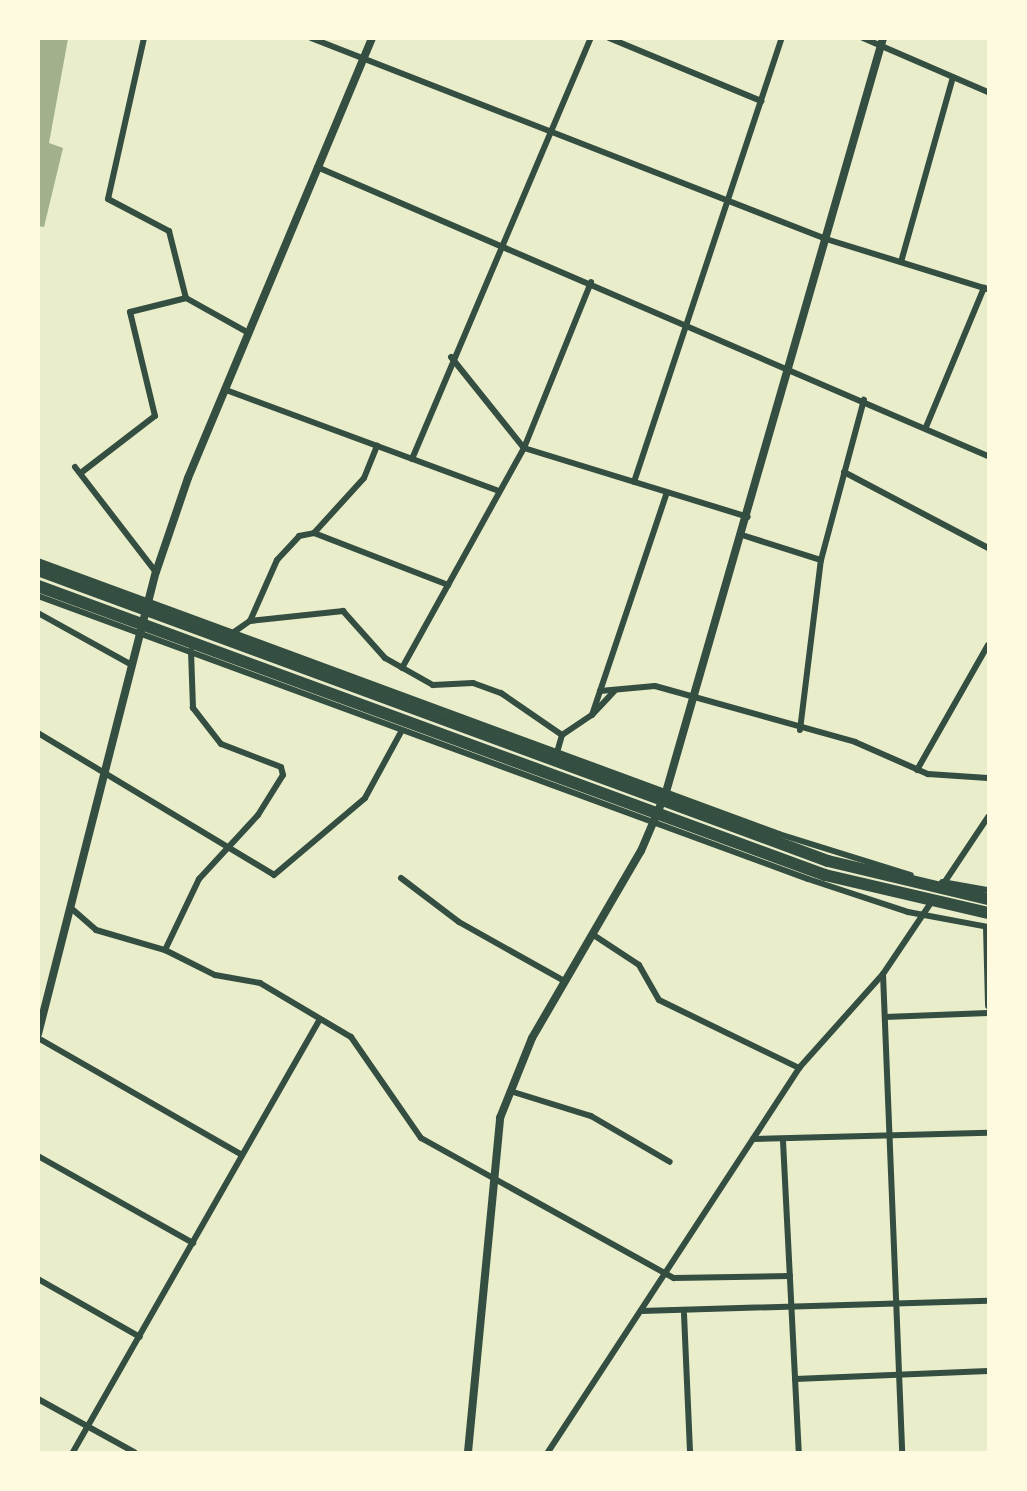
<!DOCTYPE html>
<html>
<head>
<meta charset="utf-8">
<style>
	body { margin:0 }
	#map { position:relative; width:1027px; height:1491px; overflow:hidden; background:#e9edc9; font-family:Arial,sans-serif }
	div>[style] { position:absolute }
	.water>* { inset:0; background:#a3b18a }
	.minor>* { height:6px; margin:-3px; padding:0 3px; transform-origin:3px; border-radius:3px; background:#344e41 }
	.tertiary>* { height:8px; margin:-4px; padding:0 4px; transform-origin:4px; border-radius:4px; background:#344e41 }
	.motorway>* { height:12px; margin:-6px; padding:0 6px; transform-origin:6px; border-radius:6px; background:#344e41 }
	span { translate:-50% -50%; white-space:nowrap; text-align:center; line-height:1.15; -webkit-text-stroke:7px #fefae0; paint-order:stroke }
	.frame { position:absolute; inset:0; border:40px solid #fefae0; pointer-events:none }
</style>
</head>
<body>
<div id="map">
	<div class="water">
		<div style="clip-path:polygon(39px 38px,68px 39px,49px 143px,63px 148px,44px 227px,38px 226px)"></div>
	</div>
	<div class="minor">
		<div style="left:144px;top:38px;width:165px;rotate:102.6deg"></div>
		<div style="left:108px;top:199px;width:69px;rotate:27.7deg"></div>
		<div style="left:169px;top:231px;width:69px;rotate:75.8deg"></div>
		<div style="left:186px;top:298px;width:72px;rotate:29.1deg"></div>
		<div style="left:311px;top:38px;width:553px;rotate:21.32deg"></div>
		<div style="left:826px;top:239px;width:170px;rotate:17.2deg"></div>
		<div style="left:609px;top:38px;width:165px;rotate:22.5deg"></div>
		<div style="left:863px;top:38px;width:136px;rotate:23.4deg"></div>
		<div style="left:317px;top:167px;width:731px;rotate:23.3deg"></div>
		<div style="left:901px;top:262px;width:192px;rotate:-74.3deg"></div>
		<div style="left:451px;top:357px;width:117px;rotate:51.3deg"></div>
		<div style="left:524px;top:448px;width:234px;rotate:17.1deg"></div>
		<div style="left:226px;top:390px;width:291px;rotate:20.3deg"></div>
		<div style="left:926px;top:427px;width:151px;rotate:-67.4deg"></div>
		<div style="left:412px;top:459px;width:457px;rotate:-67deg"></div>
		<div style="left:75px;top:467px;width:133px;rotate:52.4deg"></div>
		<div style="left:82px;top:472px;width:92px;rotate:-37.5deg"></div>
		<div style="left:155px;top:416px;width:107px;rotate:-103.5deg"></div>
		<div style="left:130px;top:312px;width:58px;rotate:-14deg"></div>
		<div style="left:844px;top:472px;width:163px;rotate:27.8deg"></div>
		<div style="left:634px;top:482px;width:468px;rotate:-71.6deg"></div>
		<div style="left:314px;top:533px;width:144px;rotate:21.2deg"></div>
		<div style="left:742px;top:535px;width:83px;rotate:17.6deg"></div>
		<div style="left:38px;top:561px;width:790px;rotate:20.22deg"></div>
		<div style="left:779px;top:834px;width:138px;rotate:17.3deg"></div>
		<div style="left:38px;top:596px;width:820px;rotate:20.18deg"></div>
		<div style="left:808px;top:879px;width:105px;rotate:18.3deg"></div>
		<div style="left:908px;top:912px;width:81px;rotate:10.6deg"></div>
		<div style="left:38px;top:613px;width:105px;rotate:29deg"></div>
		<div style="left:250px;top:621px;width:67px;rotate:-66.1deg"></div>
		<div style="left:277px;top:560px;width:33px;rotate:-47deg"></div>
		<div style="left:299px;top:536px;width:15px;rotate:-11deg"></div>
		<div style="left:314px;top:533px;width:74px;rotate:-47.7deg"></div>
		<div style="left:364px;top:478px;width:35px;rotate:-68deg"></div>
		<div style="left:234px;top:632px;width:19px;rotate:-35deg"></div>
		<div style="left:250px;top:621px;width:94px;rotate:-6.1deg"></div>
		<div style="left:343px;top:611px;width:63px;rotate:48.2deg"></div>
		<div style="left:385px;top:658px;width:55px;rotate:29.4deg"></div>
		<div style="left:433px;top:685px;width:40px;rotate:-2.9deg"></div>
		<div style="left:473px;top:683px;width:30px;rotate:20deg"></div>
		<div style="left:501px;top:693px;width:74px;rotate:34.5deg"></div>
		<div style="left:562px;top:735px;width:18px;rotate:106deg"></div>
		<div style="left:402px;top:668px;width:252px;rotate:-61deg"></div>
		<div style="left:524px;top:448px;width:179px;rotate:-68deg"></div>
		<div style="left:600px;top:691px;width:55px;rotate:-5.2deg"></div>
		<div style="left:655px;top:686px;width:208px;rotate:15.6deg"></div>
		<div style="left:855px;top:742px;width:80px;rotate:23.7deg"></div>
		<div style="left:928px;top:774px;width:60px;rotate:3.8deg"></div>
		<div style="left:592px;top:715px;width:33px;rotate:-47deg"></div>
		<div style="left:800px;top:730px;width:171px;rotate:-83deg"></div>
		<div style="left:821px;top:560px;width:166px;rotate:-75deg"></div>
		<div style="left:38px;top:733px;width:275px;rotate:31deg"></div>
		<div style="left:274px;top:875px;width:119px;rotate:-40.2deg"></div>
		<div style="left:365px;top:798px;width:77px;rotate:-61.4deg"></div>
		<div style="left:562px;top:735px;width:36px;rotate:-34deg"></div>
		<div style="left:592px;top:715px;width:235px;rotate:-71.4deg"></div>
		<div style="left:917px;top:770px;width:144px;rotate:-60.4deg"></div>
		<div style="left:401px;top:878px;width:73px;rotate:37.2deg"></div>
		<div style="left:459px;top:922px;width:120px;rotate:29.3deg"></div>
		<div style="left:942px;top:882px;width:47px;rotate:9.9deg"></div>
		<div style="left:942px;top:886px;width:83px;rotate:-56.3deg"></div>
		<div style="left:71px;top:908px;width:33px;rotate:41deg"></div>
		<div style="left:96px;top:930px;width:72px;rotate:16.2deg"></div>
		<div style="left:165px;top:950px;width:56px;rotate:26.6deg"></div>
		<div style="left:215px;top:975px;width:46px;rotate:10.1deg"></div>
		<div style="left:260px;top:983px;width:106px;rotate:30.7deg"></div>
		<div style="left:351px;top:1037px;width:123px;rotate:55.3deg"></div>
		<div style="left:421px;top:1138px;width:289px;rotate:29deg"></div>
		<div style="left:674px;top:1278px;width:116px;rotate:-1deg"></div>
		<div style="left:986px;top:927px;width:79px;rotate:88.5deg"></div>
		<div style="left:592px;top:934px;width:56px;rotate:33.4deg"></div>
		<div style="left:639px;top:965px;width:40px;rotate:60.3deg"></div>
		<div style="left:659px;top:1000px;width:156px;rotate:25.9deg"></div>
		<div style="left:165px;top:950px;width:79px;rotate:-64.4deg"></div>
		<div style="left:199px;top:879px;width:87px;rotate:-47.3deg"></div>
		<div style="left:258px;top:815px;width:47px;rotate:-58deg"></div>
		<div style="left:283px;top:775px;width:8px;rotate:-104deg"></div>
		<div style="left:281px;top:767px;width:64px;rotate:-159deg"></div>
		<div style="left:221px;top:744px;width:46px;rotate:-127.9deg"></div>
		<div style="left:193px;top:708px;width:57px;rotate:-92deg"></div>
		<div style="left:883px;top:974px;width:478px;rotate:87.7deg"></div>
		<div style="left:885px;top:1017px;width:103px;rotate:-2.2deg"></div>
		<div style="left:38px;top:1038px;width:235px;rotate:29.8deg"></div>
		<div style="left:510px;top:1091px;width:85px;rotate:17.2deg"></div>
		<div style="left:591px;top:1116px;width:91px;rotate:30.2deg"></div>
		<div style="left:753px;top:1139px;width:235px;rotate:-1.5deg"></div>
		<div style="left:783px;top:1141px;width:311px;rotate:87.1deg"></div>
		<div style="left:38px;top:1156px;width:178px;rotate:29.3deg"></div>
		<div style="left:38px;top:1279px;width:117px;rotate:29.6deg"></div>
		<div style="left:641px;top:1311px;width:347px;rotate:-1.7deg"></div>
		<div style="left:684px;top:1314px;width:138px;rotate:87.5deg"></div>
		<div style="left:795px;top:1379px;width:193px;rotate:-2.4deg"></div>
		<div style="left:38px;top:1399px;width:110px;rotate:28.9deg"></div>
		<div style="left:73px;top:1452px;width:497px;rotate:-60.3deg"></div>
		<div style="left:548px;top:1452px;width:459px;rotate:-56.8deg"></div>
		<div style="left:799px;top:1068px;width:126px;rotate:-48.2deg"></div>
		<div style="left:883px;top:974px;width:88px;rotate:-56.1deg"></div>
	</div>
	<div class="tertiary">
		<div style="left:38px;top:1034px;width:477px;rotate:-75.7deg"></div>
		<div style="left:156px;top:572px;width:99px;rotate:-71.2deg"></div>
		<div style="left:188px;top:478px;width:477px;rotate:-67.3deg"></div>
		<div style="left:468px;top:1452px;width:336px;rotate:-84.5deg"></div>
		<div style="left:500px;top:1118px;width:86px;rotate:-68.2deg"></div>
		<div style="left:532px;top:1038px;width:216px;rotate:-59.8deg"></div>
		<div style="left:641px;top:851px;width:64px;rotate:-67deg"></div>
		<div style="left:666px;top:792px;width:785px;rotate:-73.94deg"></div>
	</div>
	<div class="motorway">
		<div style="left:38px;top:570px;width:842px;rotate:20.22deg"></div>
		<div style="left:828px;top:861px;width:164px;rotate:13.4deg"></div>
		<div style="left:38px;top:586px;width:838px;rotate:20.16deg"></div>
		<div style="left:825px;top:875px;width:167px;rotate:13.1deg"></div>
	</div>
	<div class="frame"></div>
</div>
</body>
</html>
